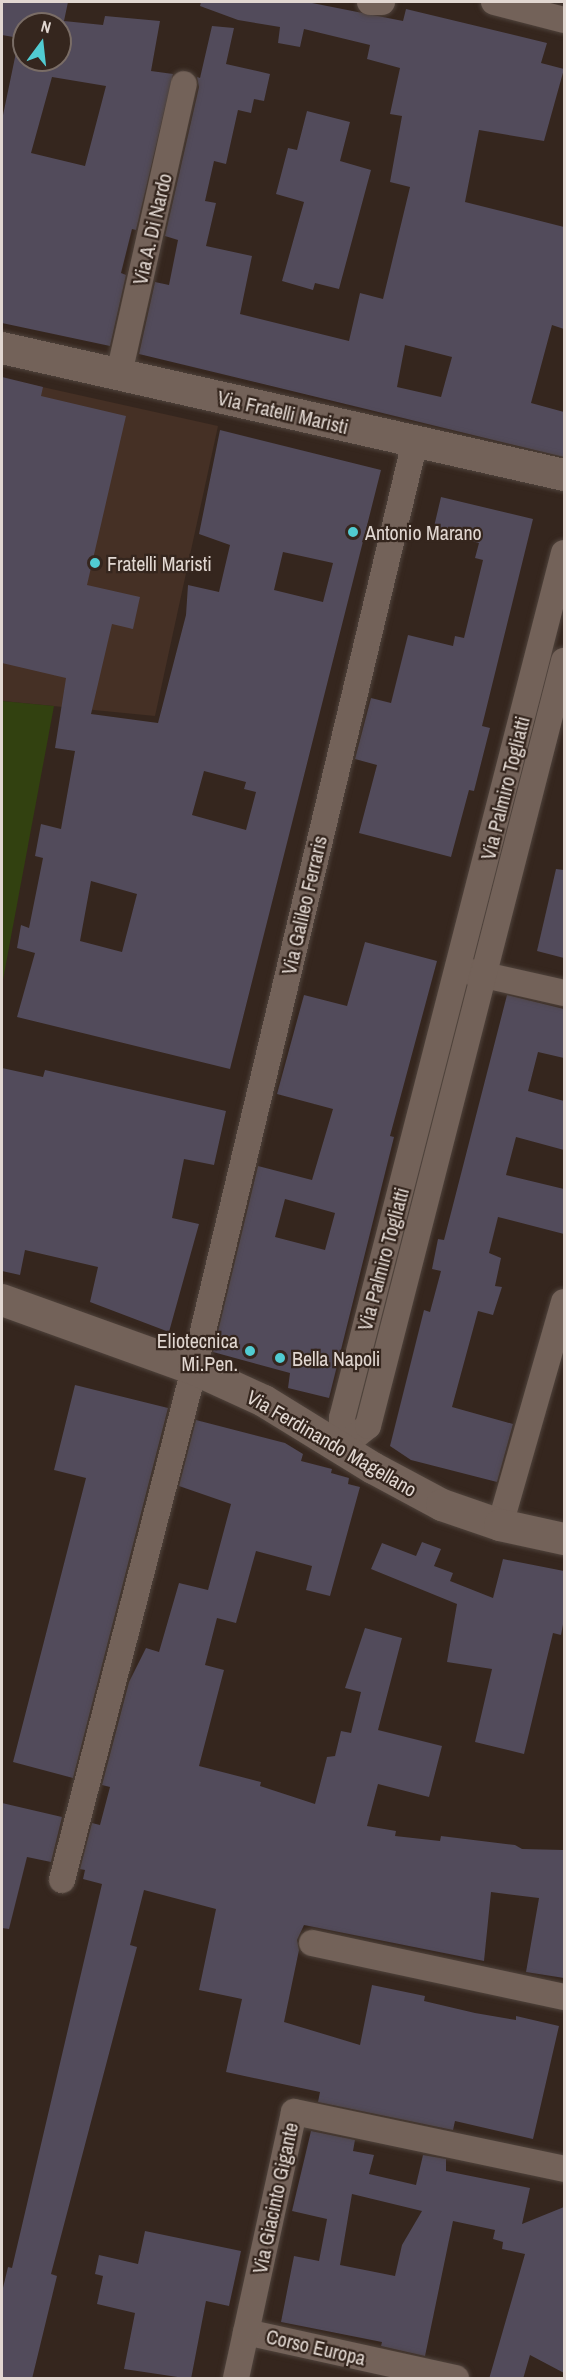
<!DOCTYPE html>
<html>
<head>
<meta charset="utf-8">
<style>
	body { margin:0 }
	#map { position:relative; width:566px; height:2380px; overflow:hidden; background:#35261e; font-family:"Archivo Narrow",sans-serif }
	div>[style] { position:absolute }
	.built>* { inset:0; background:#453025 }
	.green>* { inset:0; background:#324110 }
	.building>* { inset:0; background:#524b5b }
	.roads { filter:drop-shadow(0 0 2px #4f433c) drop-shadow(0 0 2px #4f433c) }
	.minor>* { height:26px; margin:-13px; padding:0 13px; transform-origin:13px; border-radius:13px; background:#736259 }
	.tertiary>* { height:32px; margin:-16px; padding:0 16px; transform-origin:16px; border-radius:16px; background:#736259 }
	.dots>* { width:16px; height:16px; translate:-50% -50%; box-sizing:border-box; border:3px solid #35261e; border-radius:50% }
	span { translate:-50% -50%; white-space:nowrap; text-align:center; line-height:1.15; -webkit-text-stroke:4.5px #35261e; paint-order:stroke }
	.street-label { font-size:20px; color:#e1d7d1 }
	.poi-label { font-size:20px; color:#e1d7d1 }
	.left { translate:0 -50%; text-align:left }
	.right { translate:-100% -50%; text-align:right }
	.frame { position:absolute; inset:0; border:3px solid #e1d7d1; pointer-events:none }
	.north { position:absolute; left:12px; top:12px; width:60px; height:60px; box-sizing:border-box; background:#35261e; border:2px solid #7a6d66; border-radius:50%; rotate:15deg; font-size:16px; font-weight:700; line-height:24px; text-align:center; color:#e1d7d1 }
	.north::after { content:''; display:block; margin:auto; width:21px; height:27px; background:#51ccd2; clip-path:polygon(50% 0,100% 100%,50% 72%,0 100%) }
</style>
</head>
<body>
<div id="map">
	<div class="built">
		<div style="clip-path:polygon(2px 378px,218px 426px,155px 716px,2px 701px)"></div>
	</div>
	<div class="green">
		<div style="clip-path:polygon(2px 701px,54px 706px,2px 985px)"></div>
	</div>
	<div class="building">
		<div style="clip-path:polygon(evenodd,2px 2px,68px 2px,64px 21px,103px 25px,105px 16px,160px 21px,151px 71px,173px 74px,136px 230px,132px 229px,121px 273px,126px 275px,110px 346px,2px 323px,2px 120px,19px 38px,2px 35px,2px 2px,24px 24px,60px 24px,60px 60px,24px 60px,24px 24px,2px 2px,52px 77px,106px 86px,85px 166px,31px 153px,52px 77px)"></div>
		<div style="clip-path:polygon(evenodd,201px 2px,307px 2px,403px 21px,406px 9px,547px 43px,541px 63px,564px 69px,544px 141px,479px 130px,465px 202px,564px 227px,564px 329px,552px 325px,531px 403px,564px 412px,564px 457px,139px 354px,155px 282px,169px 285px,178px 240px,165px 236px,199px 87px,197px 77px,200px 78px,212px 26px,234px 28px,226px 64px,270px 74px,264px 101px,254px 99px,251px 113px,238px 110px,226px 164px,214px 161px,205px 201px,216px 203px,206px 246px,252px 256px,240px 314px,349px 341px,360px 293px,383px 299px,410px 187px,390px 182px,402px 116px,390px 114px,400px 68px,367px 59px,370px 45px,304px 29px,300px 47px,278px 43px,280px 27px,238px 20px,200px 6px,201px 2px,405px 345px,452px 357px,441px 397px,397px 387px,405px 345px)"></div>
		<div style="clip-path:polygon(307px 111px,350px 122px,340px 161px,371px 170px,339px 289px,315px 283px,313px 290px,282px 281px,304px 202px,276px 194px,288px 148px,297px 150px)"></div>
		<div style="clip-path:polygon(evenodd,2px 377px,43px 387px,41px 396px,126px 416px,87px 585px,140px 597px,133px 629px,112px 624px,91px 714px,158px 723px,186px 615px,188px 585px,219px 592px,230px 545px,199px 534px,220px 430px,381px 470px,230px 1069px,17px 1017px,35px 953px,17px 948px,21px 925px,29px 928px,43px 858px,35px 856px,41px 824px,61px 829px,75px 751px,55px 748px,66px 678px,2px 663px,2px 377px,283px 552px,333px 563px,323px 602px,274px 590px,283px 552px,2px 377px,204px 771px,246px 782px,244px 789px,256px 792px,246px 830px,192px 815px,204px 771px,2px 377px,91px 881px,137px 894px,122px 952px,80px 941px,91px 881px)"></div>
		<div style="clip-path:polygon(441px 497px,533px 519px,482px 726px,490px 728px,474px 791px,469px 790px,451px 857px,359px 833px,377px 765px,355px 759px,371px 698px,391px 703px,408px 635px,453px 646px,455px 636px,464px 638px,483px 560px,475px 558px,479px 543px,433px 531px)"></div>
		<div style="clip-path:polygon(556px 869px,564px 870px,564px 958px,537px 951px)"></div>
		<div style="clip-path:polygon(evenodd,365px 942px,437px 961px,390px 1136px,394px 1137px,329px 1398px,288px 1388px,290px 1373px,213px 1352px,258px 1166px,312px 1180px,333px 1109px,277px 1094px,304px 995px,347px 1006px,365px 942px,285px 1199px,335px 1213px,325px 1250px,275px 1237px,285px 1199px)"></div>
		<div style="clip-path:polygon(507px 995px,564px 1009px,564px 1058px,538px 1052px,528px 1091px,564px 1101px,564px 1150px,516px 1137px,506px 1175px,564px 1189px,564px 1234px,498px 1217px,489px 1253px,501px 1258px,495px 1286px,502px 1287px,493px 1315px,478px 1311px,452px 1407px,513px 1424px,497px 1482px,411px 1460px,390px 1446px,424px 1310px,430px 1312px,441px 1271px,432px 1269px,438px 1239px,444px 1240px)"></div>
		<div style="clip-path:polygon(2px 1068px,43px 1077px,45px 1070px,226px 1111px,214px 1165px,184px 1159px,172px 1218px,199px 1224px,169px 1332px,90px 1302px,98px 1267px,25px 1250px,20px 1275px,2px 1271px)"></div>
		<div style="clip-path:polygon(75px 1385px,168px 1408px,73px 1778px,13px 1762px,86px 1478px,54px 1470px)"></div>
		<div style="clip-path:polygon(196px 1420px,285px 1443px,303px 1454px,301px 1461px,332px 1469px,331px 1473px,349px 1478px,348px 1484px,360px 1487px,330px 1596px,306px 1590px,312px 1566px,256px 1551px,236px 1623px,217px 1618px,205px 1665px,224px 1670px,199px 1766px,261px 1782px,260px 1786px,315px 1804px,327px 1757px,335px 1756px,341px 1731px,351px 1733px,361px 1692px,345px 1688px,365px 1628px,402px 1638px,378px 1730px,442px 1746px,429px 1797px,378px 1784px,367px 1826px,396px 1831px,395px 1836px,440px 1841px,441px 1836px,515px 1845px,522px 1849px,564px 1850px,564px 1978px,526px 1972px,539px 1898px,491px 1892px,484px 1961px,304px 1925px,297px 1940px,299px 1950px,284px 2022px,360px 2045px,372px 1985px,425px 1996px,424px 2001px,475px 2013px,516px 2020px,516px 2016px,559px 2026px,533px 2139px,455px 2121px,453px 2130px,318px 2102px,320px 2092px,226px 2072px,242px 1999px,199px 1990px,216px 1909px,144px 1890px,130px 1945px,137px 1947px,51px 2274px,57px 2276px,32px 2379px,2px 2379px,2px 2292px,8px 2267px,12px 2268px,102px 1884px,83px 1879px,85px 1870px,80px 1869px,92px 1823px,100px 1825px,110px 1787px,102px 1785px,129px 1682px,146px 1648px,159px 1652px,179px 1583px,208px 1590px,231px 1504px,179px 1486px)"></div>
		<div style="clip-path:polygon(422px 1542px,441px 1549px,434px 1566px,453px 1573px,450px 1581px,493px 1598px,503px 1559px,564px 1571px,564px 1619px,561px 1635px,553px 1633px,524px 1754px,475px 1742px,492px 1669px,447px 1662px,457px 1604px,371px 1569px,382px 1543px,416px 1556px)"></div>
		<div style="clip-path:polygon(2px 1803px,62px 1817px,51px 1862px,27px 1857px,9px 1929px,2px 1928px)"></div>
		<div style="clip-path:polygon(evenodd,311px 2131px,355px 2140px,353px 2151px,374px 2155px,369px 2174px,416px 2185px,423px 2155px,446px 2159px,446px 2171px,530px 2188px,522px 2224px,564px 2207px,564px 2373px,530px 2355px,523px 2379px,489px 2379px,525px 2254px,502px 2249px,503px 2242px,493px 2239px,495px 2230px,453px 2221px,425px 2356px,381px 2346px,382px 2342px,281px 2322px,294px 2256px,319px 2261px,327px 2219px,292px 2211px,311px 2131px,352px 2194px,422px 2211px,402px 2245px,395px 2276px,340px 2265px,352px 2194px)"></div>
		<div style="clip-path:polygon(145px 2231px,241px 2251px,229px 2306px,206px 2301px,191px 2379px,124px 2369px,135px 2313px,97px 2304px,103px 2276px,95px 2274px,99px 2255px,138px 2264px)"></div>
	</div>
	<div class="roads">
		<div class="minor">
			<div style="left:370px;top:2px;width:12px"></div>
			<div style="left:494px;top:2px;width:72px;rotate:14.4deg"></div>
			<div style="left:119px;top:374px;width:297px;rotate:-77.4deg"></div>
			<div style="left:471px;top:972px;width:95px;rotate:12.7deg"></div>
			<div style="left:342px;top:1447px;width:29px;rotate:-90deg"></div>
			<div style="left:342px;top:1418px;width:893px;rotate:-75.61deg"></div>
			<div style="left:342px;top:1447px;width:33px;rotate:-39deg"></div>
			<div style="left:368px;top:1426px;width:790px;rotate:-75.63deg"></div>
			<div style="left:500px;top:1525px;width:232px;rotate:-74deg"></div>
			<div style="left:62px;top:1880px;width:528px;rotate:-75.52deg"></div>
			<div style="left:194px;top:1369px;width:954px;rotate:-76.6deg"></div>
			<div style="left:312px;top:1943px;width:258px;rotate:12.1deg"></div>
			<div style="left:246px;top:2332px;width:215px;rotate:12.4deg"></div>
			<div style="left:236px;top:2378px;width:272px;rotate:-77.7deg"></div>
			<div style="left:294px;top:2112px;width:276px;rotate:11.9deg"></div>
		</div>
		<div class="tertiary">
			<div style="left:2px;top:348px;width:576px;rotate:12.73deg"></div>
			<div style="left:2px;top:1300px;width:204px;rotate:19.8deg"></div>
			<div style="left:194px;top:1369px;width:77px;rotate:24.6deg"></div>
			<div style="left:264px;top:1401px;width:128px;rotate:31.6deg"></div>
			<div style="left:373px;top:1468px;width:78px;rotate:28.2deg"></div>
			<div style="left:442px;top:1505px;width:61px;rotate:19deg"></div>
			<div style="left:500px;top:1525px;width:66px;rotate:12.3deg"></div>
		</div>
	</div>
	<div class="dots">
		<div style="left:353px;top:532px;background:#51ccd2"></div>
		<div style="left:95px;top:563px;background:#51ccd2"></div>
		<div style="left:250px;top:1351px;background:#51ccd2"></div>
		<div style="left:280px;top:1358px;background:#51ccd2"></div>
	</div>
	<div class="street-label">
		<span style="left:152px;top:229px;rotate:-77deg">Via A. Di Nardo</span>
		<span style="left:283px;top:412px;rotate:13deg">Via Fratelli Maristi</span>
		<span style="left:505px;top:788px;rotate:-76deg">Via Palmiro Togliatti</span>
		<span style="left:304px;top:905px;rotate:-77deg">Via Galileo Ferraris</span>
		<span style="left:383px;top:1259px;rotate:-75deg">Via Palmiro Togliatti</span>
		<span style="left:332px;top:1443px;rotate:30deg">Via Ferdinando Magellano</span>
		<span style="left:275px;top:2198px;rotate:-78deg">Via Giacinto Gigante</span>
		<span style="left:316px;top:2347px;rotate:13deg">Corso Europa</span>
	</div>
	<div class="poi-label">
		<span class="left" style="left:365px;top:532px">Antonio Marano</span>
		<span class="left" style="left:107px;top:563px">Fratelli Maristi</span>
		<span class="right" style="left:238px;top:1352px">Eliotecnica<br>Mi.Pen.</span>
		<span class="left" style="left:292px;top:1358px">Bella Napoli</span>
	</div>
	<div class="frame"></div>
	<div class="north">N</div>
</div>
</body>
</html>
